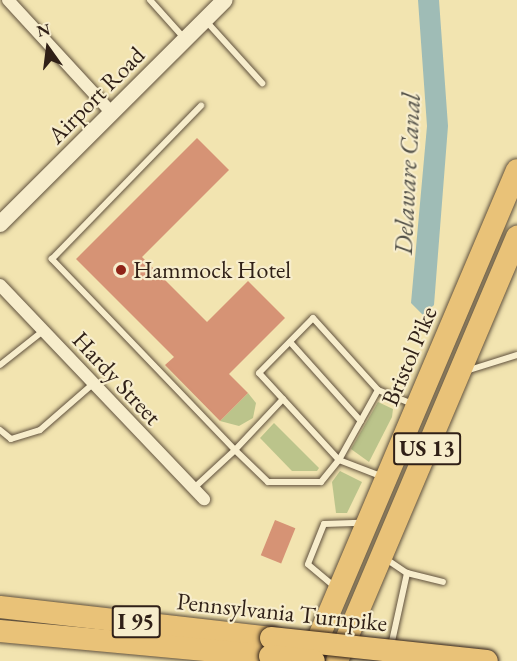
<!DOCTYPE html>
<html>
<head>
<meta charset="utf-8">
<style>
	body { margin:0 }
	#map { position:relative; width:517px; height:661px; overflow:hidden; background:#f2e4b0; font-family:"EB Garamond",serif }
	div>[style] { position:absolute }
	.green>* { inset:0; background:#bbc48b }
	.water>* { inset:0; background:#9fbcb6 }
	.building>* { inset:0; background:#d69375; transform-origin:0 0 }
	.roads { filter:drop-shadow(0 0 2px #60513d) drop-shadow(0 0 2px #60513d) }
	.lane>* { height:6px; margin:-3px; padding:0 3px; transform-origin:3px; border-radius:3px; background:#f7edcc }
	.street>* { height:12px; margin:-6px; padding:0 6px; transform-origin:6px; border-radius:6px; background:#f7edcc }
	.secondary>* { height:16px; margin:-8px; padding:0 8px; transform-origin:8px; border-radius:8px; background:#f7edcc }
	.highway>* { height:22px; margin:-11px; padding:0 11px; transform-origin:11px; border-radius:11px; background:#e9c278 }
	.bridges { filter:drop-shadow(0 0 2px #302017) drop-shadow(0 0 2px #302017) }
	.highway-bridge>* { height:22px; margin:-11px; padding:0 11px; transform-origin:11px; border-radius:11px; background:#e9c278 }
	.dots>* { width:16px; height:16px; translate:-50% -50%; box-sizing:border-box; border:3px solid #f7edcc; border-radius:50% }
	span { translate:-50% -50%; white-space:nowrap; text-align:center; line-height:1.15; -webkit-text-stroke:4.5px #f7edcc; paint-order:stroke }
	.shield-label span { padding:2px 4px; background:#f7edcc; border:2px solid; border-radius:4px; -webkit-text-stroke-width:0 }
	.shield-label { font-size:22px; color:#302017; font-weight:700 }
	.street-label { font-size:24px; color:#302017 }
	.poi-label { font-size:24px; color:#302017 }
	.left { translate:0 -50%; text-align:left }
	.water-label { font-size:26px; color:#514f47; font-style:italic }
	.north { position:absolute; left:18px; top:18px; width:60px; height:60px; -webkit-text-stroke:4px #f7edcc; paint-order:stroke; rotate:346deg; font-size:16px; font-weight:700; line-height:24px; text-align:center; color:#302017 }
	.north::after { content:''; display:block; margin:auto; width:21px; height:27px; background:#302017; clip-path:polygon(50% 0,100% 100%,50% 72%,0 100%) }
</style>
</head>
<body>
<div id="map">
	<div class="green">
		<div style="clip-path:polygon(248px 393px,256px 403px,253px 418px,239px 426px,220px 421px)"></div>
		<div style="clip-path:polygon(378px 402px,393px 409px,392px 417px,369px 462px,351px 449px)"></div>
		<div style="clip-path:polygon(274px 423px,319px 468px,317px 471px,292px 471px,260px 438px)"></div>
		<div style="clip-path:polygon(340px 471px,362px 482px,347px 513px,336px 513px,332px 482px)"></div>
	</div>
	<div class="water">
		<div style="clip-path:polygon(418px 0,439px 0,448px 126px,434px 305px,423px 315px,411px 303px,427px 126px)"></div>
	</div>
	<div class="building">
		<div style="clip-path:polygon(197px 138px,229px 170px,142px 257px,207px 322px,248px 281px,285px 318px,229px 374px,248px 393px,220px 421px,165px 365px,174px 357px,76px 259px)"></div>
		<div style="left:275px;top:520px;width:22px;height:38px;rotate:22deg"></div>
	</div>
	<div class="roads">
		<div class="lane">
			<div style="left:150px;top:0;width:52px;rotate:48.1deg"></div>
			<div style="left:206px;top:21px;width:84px;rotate:47.9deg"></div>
			<div style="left:313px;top:318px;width:97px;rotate:47.9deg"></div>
			<div style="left:378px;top:390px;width:80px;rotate:119.1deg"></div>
			<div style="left:339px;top:460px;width:118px;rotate:-132.6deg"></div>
			<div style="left:259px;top:373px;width:77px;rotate:-45.5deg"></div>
			<div style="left:290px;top:342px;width:106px;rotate:48.1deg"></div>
			<div style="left:0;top:365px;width:55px;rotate:-38.3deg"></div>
			<div style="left:466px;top:371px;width:53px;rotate:-17.4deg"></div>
			<div style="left:378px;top:390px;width:38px;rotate:22deg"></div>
			<div style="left:283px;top:399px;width:70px;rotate:133.3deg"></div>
			<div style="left:235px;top:450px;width:46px;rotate:44.1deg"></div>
			<div style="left:268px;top:482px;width:53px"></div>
			<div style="left:321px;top:482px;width:28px;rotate:-51deg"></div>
			<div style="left:339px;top:460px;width:47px;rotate:21.1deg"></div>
			<div style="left:0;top:430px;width:14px;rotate:39deg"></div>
			<div style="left:11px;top:439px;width:30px;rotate:-17deg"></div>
			<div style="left:40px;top:430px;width:70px;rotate:-41deg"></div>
			<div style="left:194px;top:488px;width:56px;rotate:-42.8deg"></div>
			<div style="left:235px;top:450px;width:265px;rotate:-133.8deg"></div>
			<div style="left:52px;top:259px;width:214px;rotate:-45.8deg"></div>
			<div style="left:386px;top:559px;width:25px;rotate:34deg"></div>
			<div style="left:407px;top:573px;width:37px;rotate:14deg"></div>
			<div style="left:335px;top:587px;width:35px;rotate:-140deg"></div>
			<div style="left:308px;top:564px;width:43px;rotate:-68.2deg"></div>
			<div style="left:324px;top:524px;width:37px;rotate:-2deg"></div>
			<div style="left:391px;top:646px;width:75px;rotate:-77.6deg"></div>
		</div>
		<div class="street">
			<div style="left:8px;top:0;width:154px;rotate:47.4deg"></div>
			<div style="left:0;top:285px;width:296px;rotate:46.4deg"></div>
		</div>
		<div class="secondary">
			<div style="left:0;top:224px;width:317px;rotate:-44.9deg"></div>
		</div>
		<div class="highway">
			<div style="left:0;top:607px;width:273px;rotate:6.5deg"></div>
			<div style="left:0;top:631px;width:271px;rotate:5.3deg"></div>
			<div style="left:309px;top:660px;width:532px;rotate:-67deg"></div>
			<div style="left:337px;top:661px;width:461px;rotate:-67deg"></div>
		</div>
	</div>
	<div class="bridges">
		<div class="highway-bridge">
			<div style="left:271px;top:638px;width:217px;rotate:6.1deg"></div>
			<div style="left:270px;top:656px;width:44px;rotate:6.5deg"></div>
		</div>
	</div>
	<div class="dots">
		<div style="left:121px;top:270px;background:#8f2418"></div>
	</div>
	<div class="shield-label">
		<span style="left:427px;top:449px">US 13</span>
		<span style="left:136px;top:622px">I 95</span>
	</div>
	<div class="street-label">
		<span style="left:96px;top:95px;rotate:-45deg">Airport Road</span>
		<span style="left:409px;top:356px;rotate:-67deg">Bristol Pike</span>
		<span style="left:117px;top:378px;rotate:47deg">Hardy Street</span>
		<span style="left:282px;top:612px;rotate:6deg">Pennsylvania Turnpike</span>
	</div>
	<div class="poi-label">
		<span class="left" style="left:133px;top:270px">Hammock Hotel</span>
	</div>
	<div class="water-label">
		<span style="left:408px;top:174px;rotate:-87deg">Delaware Canal</span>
	</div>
	<div class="north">N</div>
</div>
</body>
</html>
